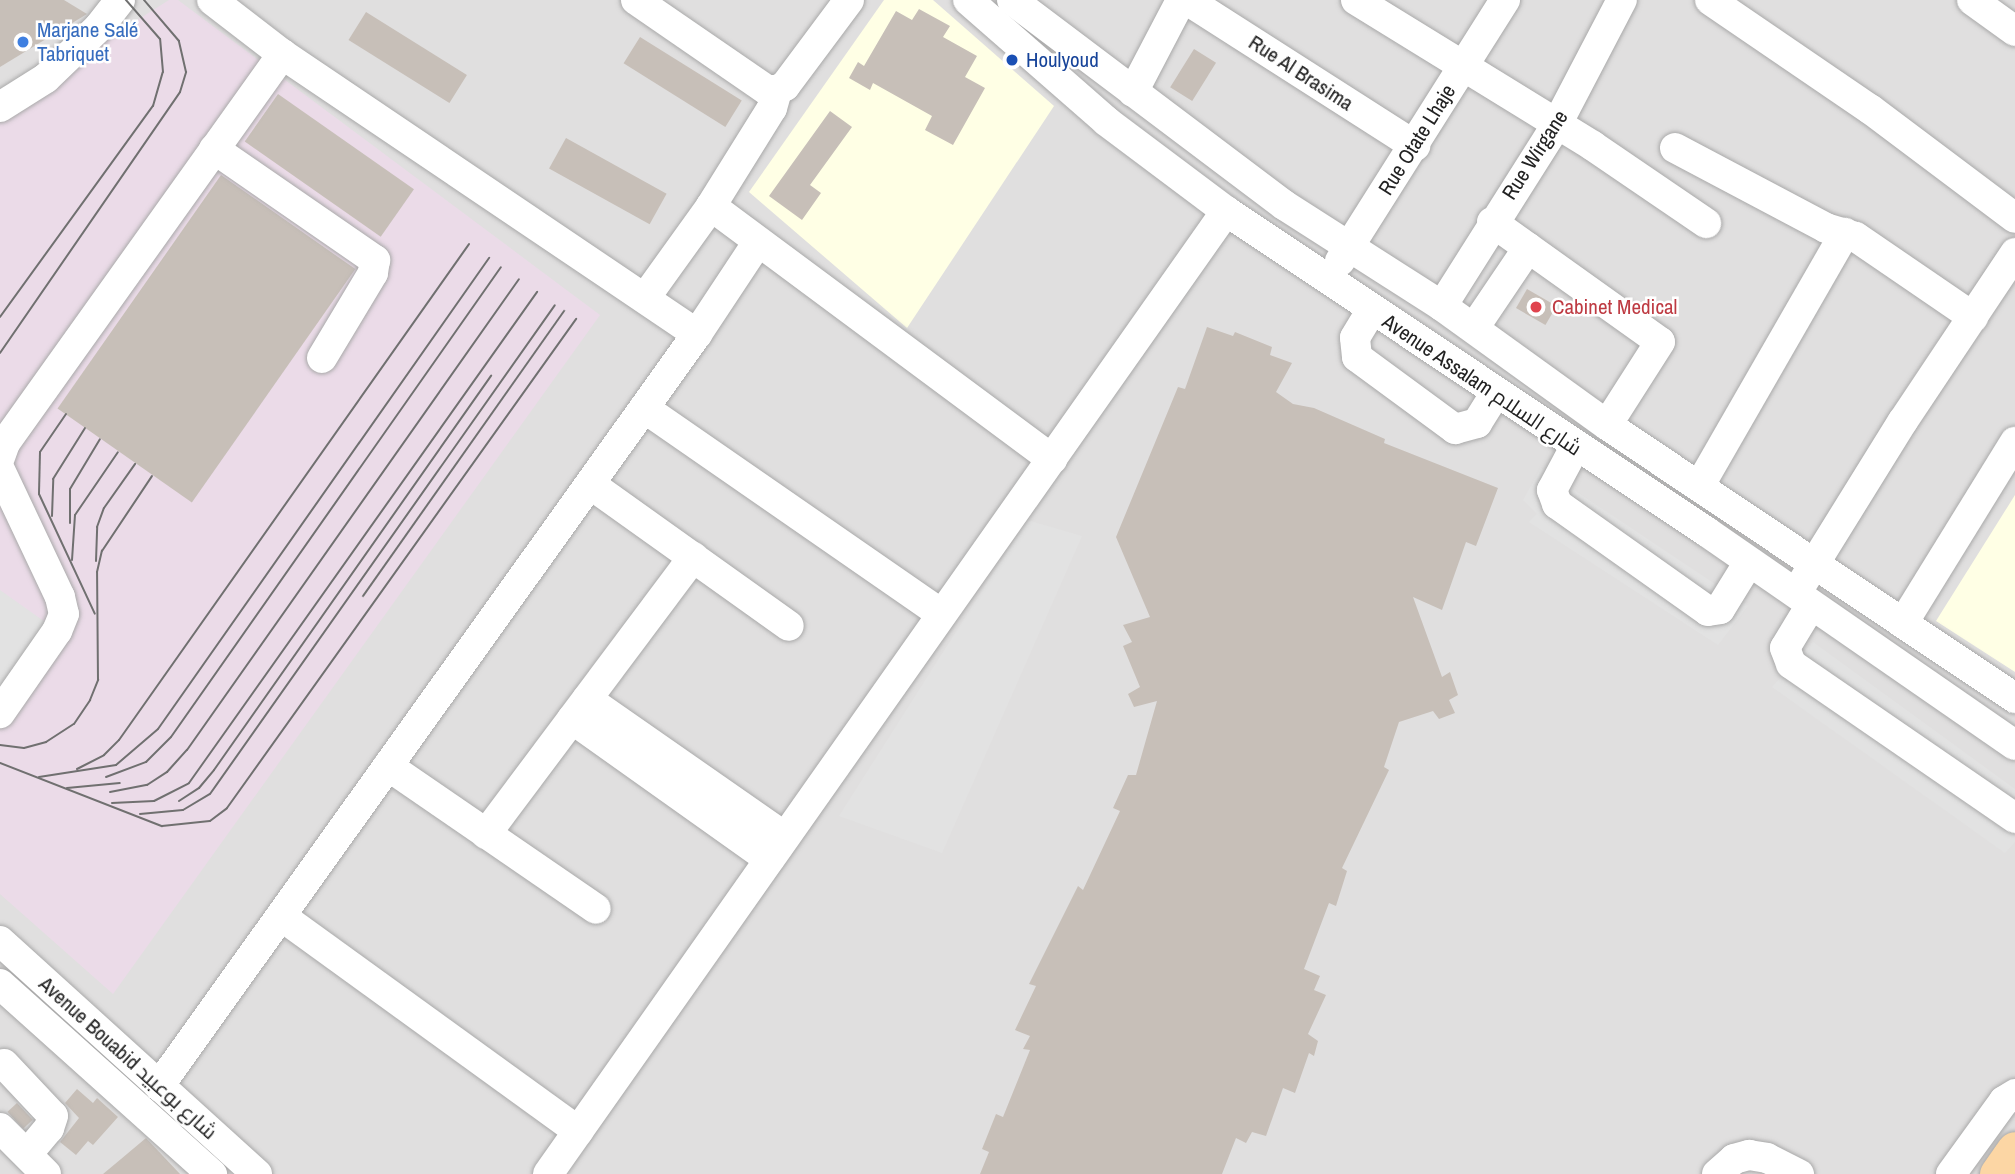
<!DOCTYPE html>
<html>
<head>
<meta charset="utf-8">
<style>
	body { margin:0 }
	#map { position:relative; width:2015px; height:1174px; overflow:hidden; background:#f2efe9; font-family:"Archivo Narrow",Cairo,sans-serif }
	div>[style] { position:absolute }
	.residential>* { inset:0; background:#e0dfdf; transform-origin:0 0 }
	.industrial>* { inset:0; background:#ebdbe8 }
	.education>* { inset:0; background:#ffffe5 }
	.parking>* { inset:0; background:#e2e2e2 }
	.building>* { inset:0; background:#c7bfb8; transform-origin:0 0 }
	.roads { filter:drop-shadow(0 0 2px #a9a9a9) drop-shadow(0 0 2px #a9a9a9) }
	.minor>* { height:30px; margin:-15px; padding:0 15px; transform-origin:15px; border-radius:15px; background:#fff }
	.major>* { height:37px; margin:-18.5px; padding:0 18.5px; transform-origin:18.5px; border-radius:18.5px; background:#fcd6a4 }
	.tram>* { height:2px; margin:-1px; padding:0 1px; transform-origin:1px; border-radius:1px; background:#707070 }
	.dots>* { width:19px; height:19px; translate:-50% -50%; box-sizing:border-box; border:4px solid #fff; border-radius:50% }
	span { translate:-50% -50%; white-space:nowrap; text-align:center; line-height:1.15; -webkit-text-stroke:5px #fff; paint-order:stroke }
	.shop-label { font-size:21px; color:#366cbe }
	.left { translate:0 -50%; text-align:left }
	.transit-label { font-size:21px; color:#164399 }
	.street-label { font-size:21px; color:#222 }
	.health-label { font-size:21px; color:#be3a42 }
</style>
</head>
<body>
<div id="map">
	<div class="residential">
		<div style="left:0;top:0;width:2015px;height:1174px"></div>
	</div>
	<div class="industrial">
		<div style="clip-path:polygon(169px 0,178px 0,600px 315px,113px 994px,0 894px,0 107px)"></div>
	</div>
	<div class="education">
		<div style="clip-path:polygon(884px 0,933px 0,1054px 106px,907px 328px,749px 192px)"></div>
		<div style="clip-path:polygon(2015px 495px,2015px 672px,1936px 621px)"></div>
	</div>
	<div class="parking">
		<div style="clip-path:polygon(1541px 468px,1748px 606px,1718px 645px,1529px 522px,1537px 514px,1523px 500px)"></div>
		<div style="clip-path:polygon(1027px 520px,1082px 536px,942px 853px,839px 816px)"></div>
		<div style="clip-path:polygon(0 590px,48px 624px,0 691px)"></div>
		<div style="clip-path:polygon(1813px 642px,2015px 789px,2015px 842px,2005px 853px,1772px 687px)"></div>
	</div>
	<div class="building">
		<div style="clip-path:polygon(0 0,64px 0,87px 14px,0 67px)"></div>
		<div style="clip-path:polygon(919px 9px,950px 26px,943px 37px,977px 56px,965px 77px,985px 88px,953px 145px,925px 130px,932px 116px,873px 83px,870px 90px,849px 78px,858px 62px,864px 66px,896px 11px,912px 20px)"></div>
		<div style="left:366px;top:12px;width:119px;height:33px;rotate:32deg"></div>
		<div style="left:640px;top:37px;width:120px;height:31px;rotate:32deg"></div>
		<div style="left:1194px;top:49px;width:26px;height:45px;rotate:32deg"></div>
		<div style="left:278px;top:94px;width:166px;height:58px;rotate:35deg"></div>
		<div style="clip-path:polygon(830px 111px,852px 127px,810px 185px,821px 193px,802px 220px,769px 196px)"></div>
		<div style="left:566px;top:138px;width:115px;height:35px;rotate:29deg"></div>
		<div style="left:221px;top:175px;width:164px;height:285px;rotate:35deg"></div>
		<div style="left:1527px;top:289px;width:34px;height:22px;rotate:30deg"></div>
		<div style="clip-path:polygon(1207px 327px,1233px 336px,1235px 332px,1272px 347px,1270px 355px,1292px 363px,1276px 392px,1293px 404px,1314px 408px,1385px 439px,1384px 443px,1498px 488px,1476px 546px,1466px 542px,1442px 610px,1413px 597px,1442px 677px,1450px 672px,1458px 695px,1449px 700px,1455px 713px,1439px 719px,1433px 711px,1399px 722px,1384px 767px,1389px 770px,1342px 868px,1347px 871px,1336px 906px,1329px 903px,1304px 969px,1320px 976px,1314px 990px,1326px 995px,1308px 1034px,1318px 1041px,1314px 1056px,1309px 1053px,1295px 1093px,1283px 1088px,1266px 1136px,1252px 1132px,1246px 1143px,1236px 1138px,1222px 1174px,980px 1174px,989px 1152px,982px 1149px,996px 1114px,1003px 1117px,1030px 1050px,1023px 1049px,1030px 1036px,1015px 1030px,1036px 986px,1029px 984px,1078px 886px,1083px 890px,1120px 811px,1113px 808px,1128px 775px,1136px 775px,1157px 701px,1134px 707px,1128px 694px,1140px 687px,1123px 646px,1132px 642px,1123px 625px,1150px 617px,1116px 537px,1178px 387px,1185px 389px)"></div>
		<div style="clip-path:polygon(77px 1089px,93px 1103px,97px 1098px,118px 1117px,93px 1145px,88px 1141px,76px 1155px,60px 1142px,79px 1118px,65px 1103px)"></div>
		<div style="left:17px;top:1103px;width:23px;height:13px;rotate:47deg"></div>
		<div style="clip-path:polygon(146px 1138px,180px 1174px,103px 1174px,121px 1159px)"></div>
	</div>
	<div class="roads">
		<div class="minor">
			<div style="left:212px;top:0;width:88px;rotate:37.6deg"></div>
			<div style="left:282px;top:54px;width:501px;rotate:34.01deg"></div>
			<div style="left:636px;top:0;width:159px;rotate:34.5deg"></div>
			<div style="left:767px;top:90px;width:10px"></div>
			<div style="left:777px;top:90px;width:9px;rotate:-27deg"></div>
			<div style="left:785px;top:86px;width:107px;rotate:-53.3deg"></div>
			<div style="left:968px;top:0;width:184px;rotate:41.2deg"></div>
			<div style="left:1106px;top:121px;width:150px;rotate:36.9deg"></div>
			<div style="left:1226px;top:211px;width:578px;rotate:33.72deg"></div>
			<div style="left:1707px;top:532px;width:374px;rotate:34.7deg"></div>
			<div style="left:1012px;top:0;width:341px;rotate:37deg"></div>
			<div style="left:1284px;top:205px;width:188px;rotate:32.6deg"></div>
			<div style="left:1442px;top:306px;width:203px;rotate:35.8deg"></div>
			<div style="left:1607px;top:425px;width:491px;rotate:33.8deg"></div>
			<div style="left:1187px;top:0;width:271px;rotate:32.6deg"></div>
			<div style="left:1356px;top:0;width:278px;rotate:31.6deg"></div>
			<div style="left:1593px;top:146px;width:137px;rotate:34.3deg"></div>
			<div style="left:1710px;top:0;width:194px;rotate:34.3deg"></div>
			<div style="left:1870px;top:109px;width:181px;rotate:36.9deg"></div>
			<div style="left:1972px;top:0;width:53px;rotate:35.8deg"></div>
			<div style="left:1133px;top:92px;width:104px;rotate:-62.4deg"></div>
			<div style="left:0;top:107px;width:54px;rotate:-32.2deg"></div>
			<div style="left:46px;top:78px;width:74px;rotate:-43.9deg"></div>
			<div style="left:99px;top:27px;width:34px;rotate:-52deg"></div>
			<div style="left:1675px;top:148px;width:171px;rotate:27.9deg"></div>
			<div style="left:1826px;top:228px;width:31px;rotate:17deg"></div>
			<div style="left:1856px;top:237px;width:142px;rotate:34.4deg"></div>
			<div style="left:214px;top:149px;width:196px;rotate:34.6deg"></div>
			<div style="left:375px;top:260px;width:13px;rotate:99deg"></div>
			<div style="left:373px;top:273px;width:99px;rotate:121deg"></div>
			<div style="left:711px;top:206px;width:115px;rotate:-58.1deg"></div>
			<div style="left:772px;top:108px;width:19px;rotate:-74deg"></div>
			<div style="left:1492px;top:222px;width:206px;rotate:35.5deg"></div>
			<div style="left:1660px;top:342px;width:98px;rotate:122.6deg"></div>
			<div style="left:1340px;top:261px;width:309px;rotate:-57.7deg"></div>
			<div style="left:645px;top:298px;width:113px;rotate:-54.3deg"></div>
			<div style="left:711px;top:206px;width:425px;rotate:36.6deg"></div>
			<div style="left:1442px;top:306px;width:213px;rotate:-57.7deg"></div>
			<div style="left:1556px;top:126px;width:142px;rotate:-62.4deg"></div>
			<div style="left:1371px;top:311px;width:31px;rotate:121deg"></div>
			<div style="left:1355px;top:338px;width:19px;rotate:84deg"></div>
			<div style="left:1357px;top:357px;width:122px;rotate:36.3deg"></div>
			<div style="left:1455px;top:429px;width:23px;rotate:-15deg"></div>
			<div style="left:1477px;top:423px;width:36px;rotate:-58deg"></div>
			<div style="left:1474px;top:328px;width:97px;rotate:-56deg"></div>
			<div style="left:644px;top:408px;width:362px;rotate:34.7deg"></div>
			<div style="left:1575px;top:447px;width:49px;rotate:118.1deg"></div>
			<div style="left:1552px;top:490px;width:15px;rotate:70deg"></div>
			<div style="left:1557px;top:504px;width:185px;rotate:35.3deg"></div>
			<div style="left:1708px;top:611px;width:12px;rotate:-9deg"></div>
			<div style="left:1720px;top:609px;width:55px;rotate:-58.3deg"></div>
			<div style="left:0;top:457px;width:15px;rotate:-70deg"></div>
			<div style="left:5px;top:443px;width:478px;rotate:-54.5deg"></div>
			<div style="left:0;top:470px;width:140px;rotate:64.7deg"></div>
			<div style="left:60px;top:597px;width:17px;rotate:77deg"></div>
			<div style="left:64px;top:614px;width:18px;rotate:112deg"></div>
			<div style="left:57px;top:631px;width:100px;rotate:124.8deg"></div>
			<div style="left:590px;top:484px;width:244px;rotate:35.5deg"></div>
			<div style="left:1700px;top:485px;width:291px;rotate:-60.1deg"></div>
			<div style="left:1803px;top:582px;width:190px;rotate:-58.2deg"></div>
			<div style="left:1903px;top:421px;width:202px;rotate:-56.3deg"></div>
			<div style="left:1811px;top:605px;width:50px;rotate:121.2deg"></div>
			<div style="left:1785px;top:648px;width:17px;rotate:69deg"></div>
			<div style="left:1791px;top:664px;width:272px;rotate:34.5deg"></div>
			<div style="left:1903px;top:623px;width:213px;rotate:-58.3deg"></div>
			<div style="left:587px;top:699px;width:241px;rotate:34.9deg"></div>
			<div style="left:572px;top:719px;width:242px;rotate:35.4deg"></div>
			<div style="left:388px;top:766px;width:252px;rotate:34.5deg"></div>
			<div style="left:486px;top:834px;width:346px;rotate:-53.2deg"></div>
			<div style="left:281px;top:916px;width:367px;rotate:35.9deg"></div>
			<div style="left:0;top:941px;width:347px;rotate:42.2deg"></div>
			<div style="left:0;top:984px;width:285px;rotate:41.9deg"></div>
			<div style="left:4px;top:1064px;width:71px;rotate:46.7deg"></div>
			<div style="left:53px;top:1116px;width:13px;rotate:108deg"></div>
			<div style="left:49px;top:1128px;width:34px;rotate:130deg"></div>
			<div style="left:159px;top:1086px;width:925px;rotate:-54.42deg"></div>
			<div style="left:697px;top:334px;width:110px;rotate:-56.5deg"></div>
			<div style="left:0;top:1128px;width:65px;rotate:45deg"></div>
			<div style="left:548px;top:1174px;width:1178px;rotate:-54.85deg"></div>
			<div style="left:1717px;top:1174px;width:23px;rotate:-41deg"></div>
			<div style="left:1734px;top:1159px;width:16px;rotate:-15deg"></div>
			<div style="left:1749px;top:1155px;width:18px;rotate:9deg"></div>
			<div style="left:1767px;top:1158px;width:36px;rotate:27deg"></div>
			<div style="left:1951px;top:1174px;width:90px;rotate:-54deg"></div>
			<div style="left:2004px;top:1101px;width:13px;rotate:-32deg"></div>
		</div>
		<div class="major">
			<div style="left:1998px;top:1174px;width:29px;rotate:-55deg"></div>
		</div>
	</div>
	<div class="tram">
		<div style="left:0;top:317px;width:261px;rotate:-54.1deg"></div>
		<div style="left:153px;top:106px;width:35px;rotate:-74deg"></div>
		<div style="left:163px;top:72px;width:33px;rotate:-95deg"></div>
		<div style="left:160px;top:39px;width:52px;rotate:-131.1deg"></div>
		<div style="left:0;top:353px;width:317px;rotate:-55.4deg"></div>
		<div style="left:180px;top:92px;width:21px;rotate:-73deg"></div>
		<div style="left:186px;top:72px;width:32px;rotate:-103deg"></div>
		<div style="left:179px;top:41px;width:54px;rotate:-130.5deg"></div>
		<div style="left:66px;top:414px;width:46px;rotate:124.4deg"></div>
		<div style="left:40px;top:452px;width:42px;rotate:91.4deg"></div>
		<div style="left:39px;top:494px;width:132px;rotate:65deg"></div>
		<div style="left:52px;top:516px;width:37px;rotate:-88deg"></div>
		<div style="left:53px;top:479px;width:60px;rotate:-57.9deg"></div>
		<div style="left:70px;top:523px;width:34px;rotate:-90deg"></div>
		<div style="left:70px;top:489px;width:58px;rotate:-59deg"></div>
		<div style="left:72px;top:560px;width:45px;rotate:-86.2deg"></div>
		<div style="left:75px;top:515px;width:76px;rotate:-55.7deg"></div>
		<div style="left:96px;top:561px;width:34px;rotate:-88deg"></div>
		<div style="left:97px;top:527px;width:20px;rotate:-70deg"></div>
		<div style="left:104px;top:508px;width:54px;rotate:-54.8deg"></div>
		<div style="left:363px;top:596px;width:349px;rotate:-54.8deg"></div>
		<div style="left:0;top:745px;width:24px;rotate:7deg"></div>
		<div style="left:24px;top:748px;width:23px;rotate:-15deg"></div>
		<div style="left:46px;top:742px;width:33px;rotate:-33deg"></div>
		<div style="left:74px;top:724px;width:29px;rotate:-56deg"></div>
		<div style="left:90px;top:700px;width:22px;rotate:-68deg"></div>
		<div style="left:98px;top:680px;width:108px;rotate:-90.5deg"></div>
		<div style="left:97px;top:572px;width:22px;rotate:-77deg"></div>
		<div style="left:102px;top:551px;width:90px;rotate:-56.3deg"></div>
		<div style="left:0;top:763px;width:174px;rotate:21.3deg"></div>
		<div style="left:162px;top:826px;width:48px;rotate:-5.9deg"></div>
		<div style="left:210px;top:821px;width:21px;rotate:-37deg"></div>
		<div style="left:227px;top:808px;width:601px;rotate:-54.48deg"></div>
		<div style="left:77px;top:769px;width:30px;rotate:-27deg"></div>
		<div style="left:104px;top:755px;width:21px;rotate:-45deg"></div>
		<div style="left:119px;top:740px;width:607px;rotate:-54.79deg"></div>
		<div style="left:39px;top:777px;width:78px;rotate:-8.9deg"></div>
		<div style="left:116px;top:765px;width:55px;rotate:-40.6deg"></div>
		<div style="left:158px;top:729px;width:576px;rotate:-54.9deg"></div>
		<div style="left:106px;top:777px;width:43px;rotate:-20.6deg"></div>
		<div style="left:146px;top:762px;width:35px;rotate:-45deg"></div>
		<div style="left:171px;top:737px;width:574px;rotate:-54.93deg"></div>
		<div style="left:67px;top:788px;width:53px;rotate:-5.4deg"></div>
		<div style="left:110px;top:792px;width:38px;rotate:-11deg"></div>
		<div style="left:147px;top:785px;width:24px;rotate:-33deg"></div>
		<div style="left:167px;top:772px;width:30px;rotate:-48deg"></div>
		<div style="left:187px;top:750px;width:576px;rotate:-54.82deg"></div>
		<div style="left:179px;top:801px;width:24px;rotate:-33deg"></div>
		<div style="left:199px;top:788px;width:23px;rotate:-50deg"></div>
		<div style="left:214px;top:770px;width:482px;rotate:-54.9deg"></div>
		<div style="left:112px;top:803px;width:42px;rotate:-2.7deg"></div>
		<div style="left:154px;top:801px;width:39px;rotate:-27deg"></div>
		<div style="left:189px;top:783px;width:602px;rotate:-54.67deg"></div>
		<div style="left:140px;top:814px;width:43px;rotate:-5.3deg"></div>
		<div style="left:183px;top:810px;width:31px;rotate:-31deg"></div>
		<div style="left:210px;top:794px;width:598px;rotate:-54.8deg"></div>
	</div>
	<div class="dots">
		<div style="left:23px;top:42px;background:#3f7fe0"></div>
		<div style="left:1012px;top:60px;background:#1a4fb4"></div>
		<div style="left:1536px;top:307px;background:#e0444e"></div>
	</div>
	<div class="shop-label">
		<span class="left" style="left:37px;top:42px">Marjane Salé<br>Tabriquet</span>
	</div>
	<div class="transit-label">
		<span class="left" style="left:1026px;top:60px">Houlyoud</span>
	</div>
	<div class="street-label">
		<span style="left:1301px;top:73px;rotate:33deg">Rue Al Brasima</span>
		<span style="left:1417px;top:140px;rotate:-58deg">Rue Otate Lhaje</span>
		<span style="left:1535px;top:155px;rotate:-57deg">Rue Wirgane</span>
		<span style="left:1482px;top:385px;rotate:34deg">Avenue Assalam شارع السلام</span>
		<span style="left:128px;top:1058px;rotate:42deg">Avenue Bouabid شارع بوعبيد</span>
	</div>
	<div class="health-label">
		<span class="left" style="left:1552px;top:307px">Cabinet Medical</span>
	</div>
</div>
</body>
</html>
